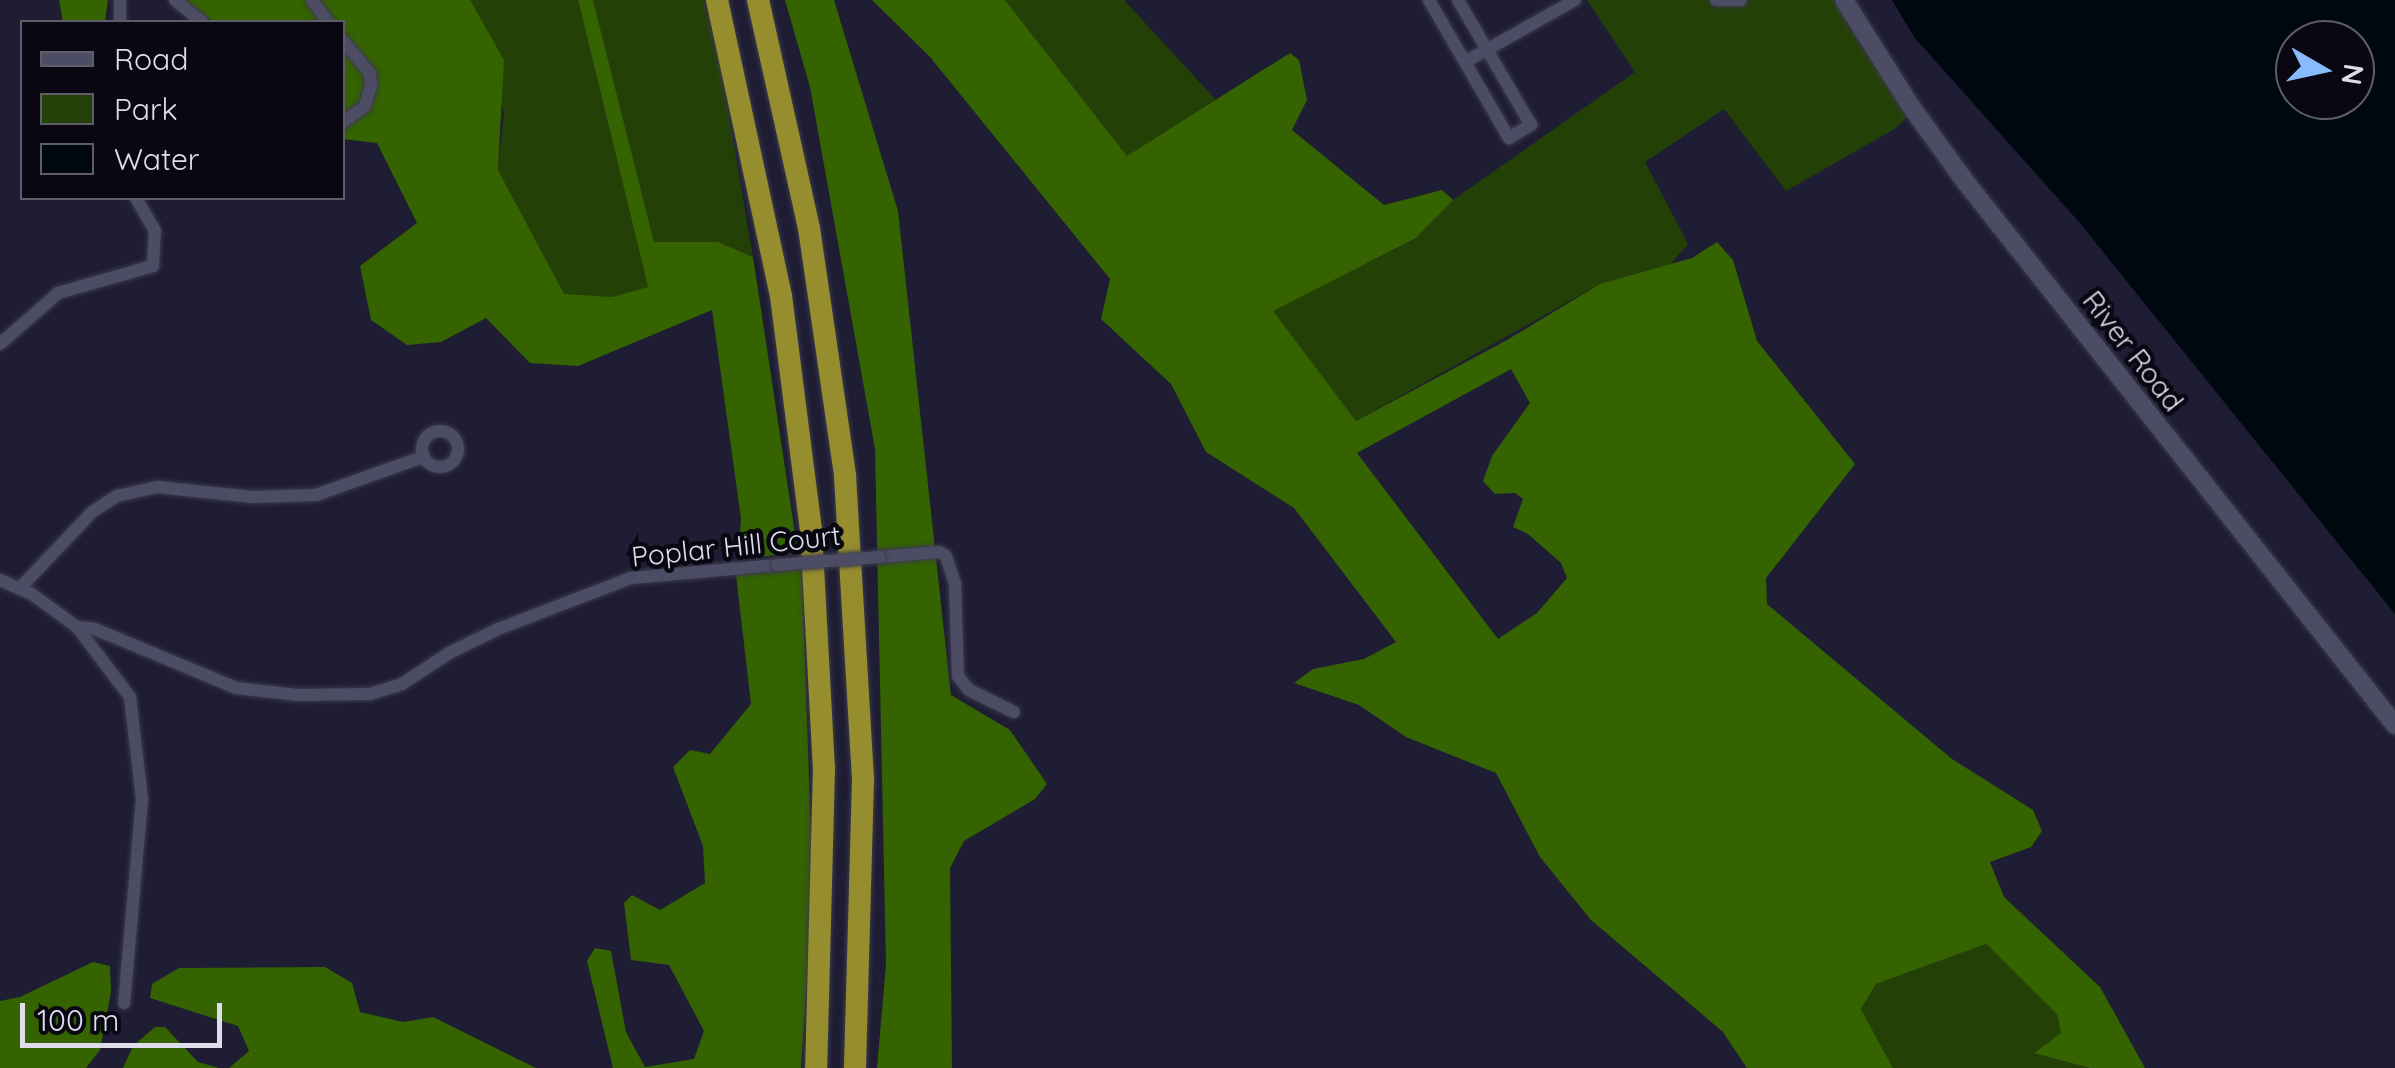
<!DOCTYPE html>
<html>
<head>
<meta charset="utf-8">
<style>
	body { margin:0 }
	#map { position:relative; width:2395px; height:1068px; overflow:hidden; background:#1e1d33; font-family:Quicksand,sans-serif }
	div>[style] { position:absolute }
	.green>* { inset:0; background:#234107 }
	.forest>* { inset:0; background:#346300 }
	.water>* { inset:0; background:#00080f }
	.roads { filter:drop-shadow(0 0 2px #3c3a4c) drop-shadow(0 0 2px #3c3a4c) }
	.street>* { height:12px; margin:-6px; padding:0 6px; transform-origin:6px; border-radius:6px; background:#4c4c65 }
	.street>.ring { margin:-6px; padding:0; box-sizing:content-box; background:none; border:12px solid #4c4c65; border-radius:50% }
	.secondary>* { height:18px; margin:-9px; padding:0 9px; transform-origin:9px; border-radius:9px; background:#4c4c65 }
	.highway>* { height:22px; margin:-11px; padding:0 11px; transform-origin:11px; border-radius:11px; background:#968d2e }
	.bridges { filter:drop-shadow(0 0 2px #3c3a4c) drop-shadow(0 0 2px #3c3a4c) }
	.street-bridge>* { height:12px; margin:-6px; padding:0 6px; transform-origin:6px; border-radius:6px; background:#4c4c65 }
	span { translate:-50% -50%; white-space:nowrap; text-align:center; line-height:1.15; -webkit-text-stroke:9px #090812; paint-order:stroke }
	.street-label { font-size:28px; color:#ddddec }
	.legend { position:absolute; left:20px; top:20px; width:325px; height:180px; box-sizing:border-box; background:#090812; border:2px solid #5e5d69; margin:0; padding:12px 18px; list-style:none; font-size:30px; color:#ddddec }
	.legend li { display:flex; align-items:center; gap:20px; height:50px }
	.legend b { width:50px; border:2px solid #5e5d69 }
	.north { position:absolute; left:2275px; top:20px; width:100px; height:100px; box-sizing:border-box; background:#090812; border:2px solid #5e5d69; border-radius:50%; rotate:99deg; font-size:28px; font-weight:700; line-height:40px; text-align:center; color:#ddddec }
	.north::after { content:''; display:block; margin:auto; width:35px; height:45px; background:#87bbfb; clip-path:polygon(50% 0,100% 100%,50% 72%,0 100%) }
	.scale { position:absolute; left:20px; top:1003px; width:202px; height:45px; box-sizing:border-box; border:5px solid #ddddec; border-top:0; padding-left:12px; font-size:30px; line-height:35px; white-space:nowrap; color:#ddddec; -webkit-text-stroke:8px #090812; paint-order:stroke }
</style>
</head>
<body>
<div id="map">
	<div class="green">
		<div style="clip-path:polygon(470px 0,578px 0,648px 288px,612px 297px,564px 295px,498px 170px,504px 113px)"></div>
		<div style="clip-path:polygon(593px 0,704px 0,719px 57px,753px 257px,718px 242px,654px 242px)"></div>
		<div style="clip-path:polygon(1005px 0,1124px 0,1216px 100px,1127px 156px)"></div>
		<div style="clip-path:polygon(1587px 0,1833px 0,1907px 117px,1896px 128px,1786px 191px,1724px 109px,1645px 162px,1688px 244px,1670px 265px,1600px 284px,1356px 421px,1272px 311px,1416px 238px,1453px 200px,1635px 72px)"></div>
		<div style="clip-path:polygon(1986px 944px,2057px 1014px,2061px 1033px,2035px 1052px,2090px 1068px,1893px 1068px,1861px 1009px,1876px 984px)"></div>
	</div>
	<div class="forest">
		<div style="clip-path:polygon(59px 0,108px 0,105px 22px,63px 22px)"></div>
		<div style="clip-path:polygon(184px 0,470px 0,504px 60px,498px 170px,564px 294px,612px 297px,648px 287px,578px 0,593px 0,654px 242px,718px 242px,753px 257px,798px 553px,738px 559px,741px 519px,712px 310px,578px 366px,530px 363px,486px 318px,441px 342px,407px 345px,371px 320px,360px 266px,417px 223px,377px 143px,343px 139px,342px 22px,213px 22px)"></div>
		<div style="clip-path:polygon(785px 0,834px 0,898px 211px,951px 695px,1010px 730px,1047px 784px,1035px 799px,964px 841px,950px 868px,952px 1068px,877px 1068px,886px 964px,875px 449px,810px 87px)"></div>
		<div style="clip-path:polygon(evenodd,872px 0,1005px 0,1127px 156px,1290px 53px,1299px 60px,1307px 100px,1292px 130px,1384px 205px,1442px 190px,1453px 200px,1416px 238px,1273px 311px,1356px 421px,1507px 340px,1600px 284px,1692px 258px,1717px 242px,1733px 260px,1757px 341px,1855px 464px,1766px 578px,1767px 604px,1952px 759px,2033px 810px,2042px 831px,2031px 847px,1990px 862px,2004px 897px,2100px 987px,2145px 1068px,2090px 1068px,2034px 1053px,2061px 1033px,2057px 1014px,1986px 944px,1876px 984px,1861px 1009px,1893px 1068px,1747px 1068px,1723px 1032px,1591px 920px,1540px 857px,1496px 773px,1406px 737px,1359px 705px,1294px 683px,1313px 669px,1364px 659px,1396px 642px,1294px 508px,1206px 452px,1171px 384px,1101px 319px,1110px 279px,930px 57px,872px 0,1511px 369px,1530px 403px,1492px 456px,1483px 481px,1495px 494px,1515px 493px,1523px 499px,1513px 527px,1528px 534px,1561px 563px,1567px 578px,1537px 613px,1498px 639px,1357px 453px,1511px 369px)"></div>
		<div style="clip-path:polygon(802px 569px,813px 897px,801px 1068px,613px 1068px,587px 961px,595px 948px,611px 951px,626px 1032px,645px 1067px,694px 1059px,704px 1031px,669px 965px,631px 960px,624px 903px,632px 895px,660px 910px,705px 883px,703px 846px,673px 767px,690px 750px,710px 754px,751px 704px,736px 575px)"></div>
		<div style="clip-path:polygon(93px 962px,110px 966px,111px 992px,100px 1050px,86px 1068px,0 1068px,0 1001px,20px 997px)"></div>
		<div style="clip-path:polygon(325px 967px,352px 983px,360px 1012px,403px 1022px,433px 1017px,536px 1068px,229px 1068px,249px 1051px,238px 1026px,150px 998px,152px 984px,179px 968px)"></div>
		<div style="clip-path:polygon(155px 1027px,165px 1027px,198px 1062px,219px 1068px,123px 1068px,133px 1046px)"></div>
	</div>
	<div class="water">
		<div style="clip-path:polygon(evenodd,1892px 0,2395px 0,2395px 614px,2079px 222px,1914px 37px,1892px 0,2295px 40px,2355px 40px,2355px 100px,2295px 100px,2295px 40px)"></div>
	</div>
	<div class="roads">
		<div class="street">
			<div style="left:175px;top:0;width:35px;rotate:39deg"></div>
			<div style="left:312px;top:0;width:27px;rotate:54deg"></div>
			<div style="left:1429px;top:0;width:160px;rotate:59.9deg"></div>
			<div style="left:1509px;top:138px;width:26px;rotate:-31deg"></div>
			<div style="left:1531px;top:125px;width:145px;rotate:-120.3deg"></div>
			<div style="left:1716px;top:0;width:25px"></div>
			<div style="left:120px;top:22px;width:22px;rotate:-90deg"></div>
			<div style="left:342px;top:40px;width:43px;rotate:49.7deg"></div>
			<div style="left:370px;top:73px;width:12px;rotate:85deg"></div>
			<div style="left:371px;top:85px;width:22px;rotate:106deg"></div>
			<div style="left:365px;top:106px;width:29px;rotate:144deg"></div>
			<div style="left:1465px;top:62px;width:126px;rotate:-29.4deg"></div>
			<div style="left:0;top:344px;width:77px;rotate:-41.3deg"></div>
			<div style="left:58px;top:293px;width:99px;rotate:-15.9deg"></div>
			<div style="left:153px;top:266px;width:35px;rotate:-87deg"></div>
			<div style="left:155px;top:231px;width:38px;rotate:-120deg"></div>
			<div class="ring" style="left:422px;top:431px;width:24px;height:24px"></div>
			<div style="left:880px;top:557px;width:59px;rotate:-4.8deg"></div>
			<div style="left:939px;top:552px;width:8px;rotate:30deg"></div>
			<div style="left:946px;top:556px;width:28px;rotate:72deg"></div>
			<div style="left:955px;top:583px;width:93px;rotate:88.2deg"></div>
			<div style="left:958px;top:676px;width:18px;rotate:52deg"></div>
			<div style="left:969px;top:690px;width:50px;rotate:26.1deg"></div>
			<div style="left:0;top:580px;width:36px;rotate:24deg"></div>
			<div style="left:33px;top:595px;width:54px;rotate:36deg"></div>
			<div style="left:77px;top:627px;width:88px;rotate:52.9deg"></div>
			<div style="left:130px;top:697px;width:103px;rotate:83.3deg"></div>
			<div style="left:142px;top:799px;width:205px;rotate:95deg"></div>
			<div style="left:20px;top:588px;width:105px;rotate:-46.5deg"></div>
			<div style="left:92px;top:512px;width:30px;rotate:-33deg"></div>
			<div style="left:117px;top:496px;width:41px;rotate:-12.7deg"></div>
			<div style="left:157px;top:487px;width:96px;rotate:6deg"></div>
			<div style="left:252px;top:497px;width:64px;rotate:-1.8deg"></div>
			<div style="left:316px;top:495px;width:114px;rotate:-19.6deg"></div>
			<div style="left:77px;top:627px;width:18px;rotate:6deg"></div>
			<div style="left:95px;top:629px;width:153px;rotate:22.7deg"></div>
			<div style="left:236px;top:688px;width:61px;rotate:6.5deg"></div>
			<div style="left:297px;top:695px;width:73px;rotate:-0.8deg"></div>
			<div style="left:370px;top:694px;width:34px;rotate:-17deg"></div>
			<div style="left:402px;top:684px;width:56px;rotate:-33.4deg"></div>
			<div style="left:449px;top:653px;width:55px;rotate:-26.1deg"></div>
			<div style="left:498px;top:629px;width:142px;rotate:-21deg"></div>
			<div style="left:631px;top:578px;width:147px;rotate:-5.1deg"></div>
		</div>
		<div class="secondary">
			<div style="left:1844px;top:0;width:124px;rotate:57.8deg"></div>
			<div style="left:1910px;top:105px;width:92px;rotate:54.2deg"></div>
			<div style="left:1964px;top:180px;width:695px;rotate:51.66deg"></div>
		</div>
		<div class="highway">
			<div style="left:717px;top:0;width:303px;rotate:77.8deg"></div>
			<div style="left:781px;top:296px;width:236px;rotate:82.7deg"></div>
			<div style="left:811px;top:530px;width:238px;rotate:86.9deg"></div>
			<div style="left:824px;top:768px;width:300px;rotate:91.5deg"></div>
			<div style="left:758px;top:0;width:234px;rotate:77.4deg"></div>
			<div style="left:809px;top:228px;width:251px;rotate:81.7deg"></div>
			<div style="left:845px;top:476px;width:305px;rotate:86.6deg"></div>
			<div style="left:863px;top:780px;width:288px;rotate:91.6deg"></div>
		</div>
	</div>
	<div class="bridges">
		<div class="street-bridge">
			<div style="left:777px;top:565px;width:103px;rotate:-4.4deg"></div>
		</div>
	</div>
	<div class="street-label">
		<span style="left:2133px;top:351px;rotate:52deg">River Road</span>
		<span style="left:736px;top:546px;rotate:-6deg">Poplar Hill Court</span>
	</div>
	<ul class="legend">
	<li><b style="height:12px;background:#4c4c65"></b>Road</li>
	<li><b style="height:28px;background:#234107"></b>Park</li>
	<li><b style="height:28px;background:#00080f"></b>Water</li>
	</ul>
	<div class="north">N</div>
	<div class="scale">100 m</div>
</div>
</body>
</html>
